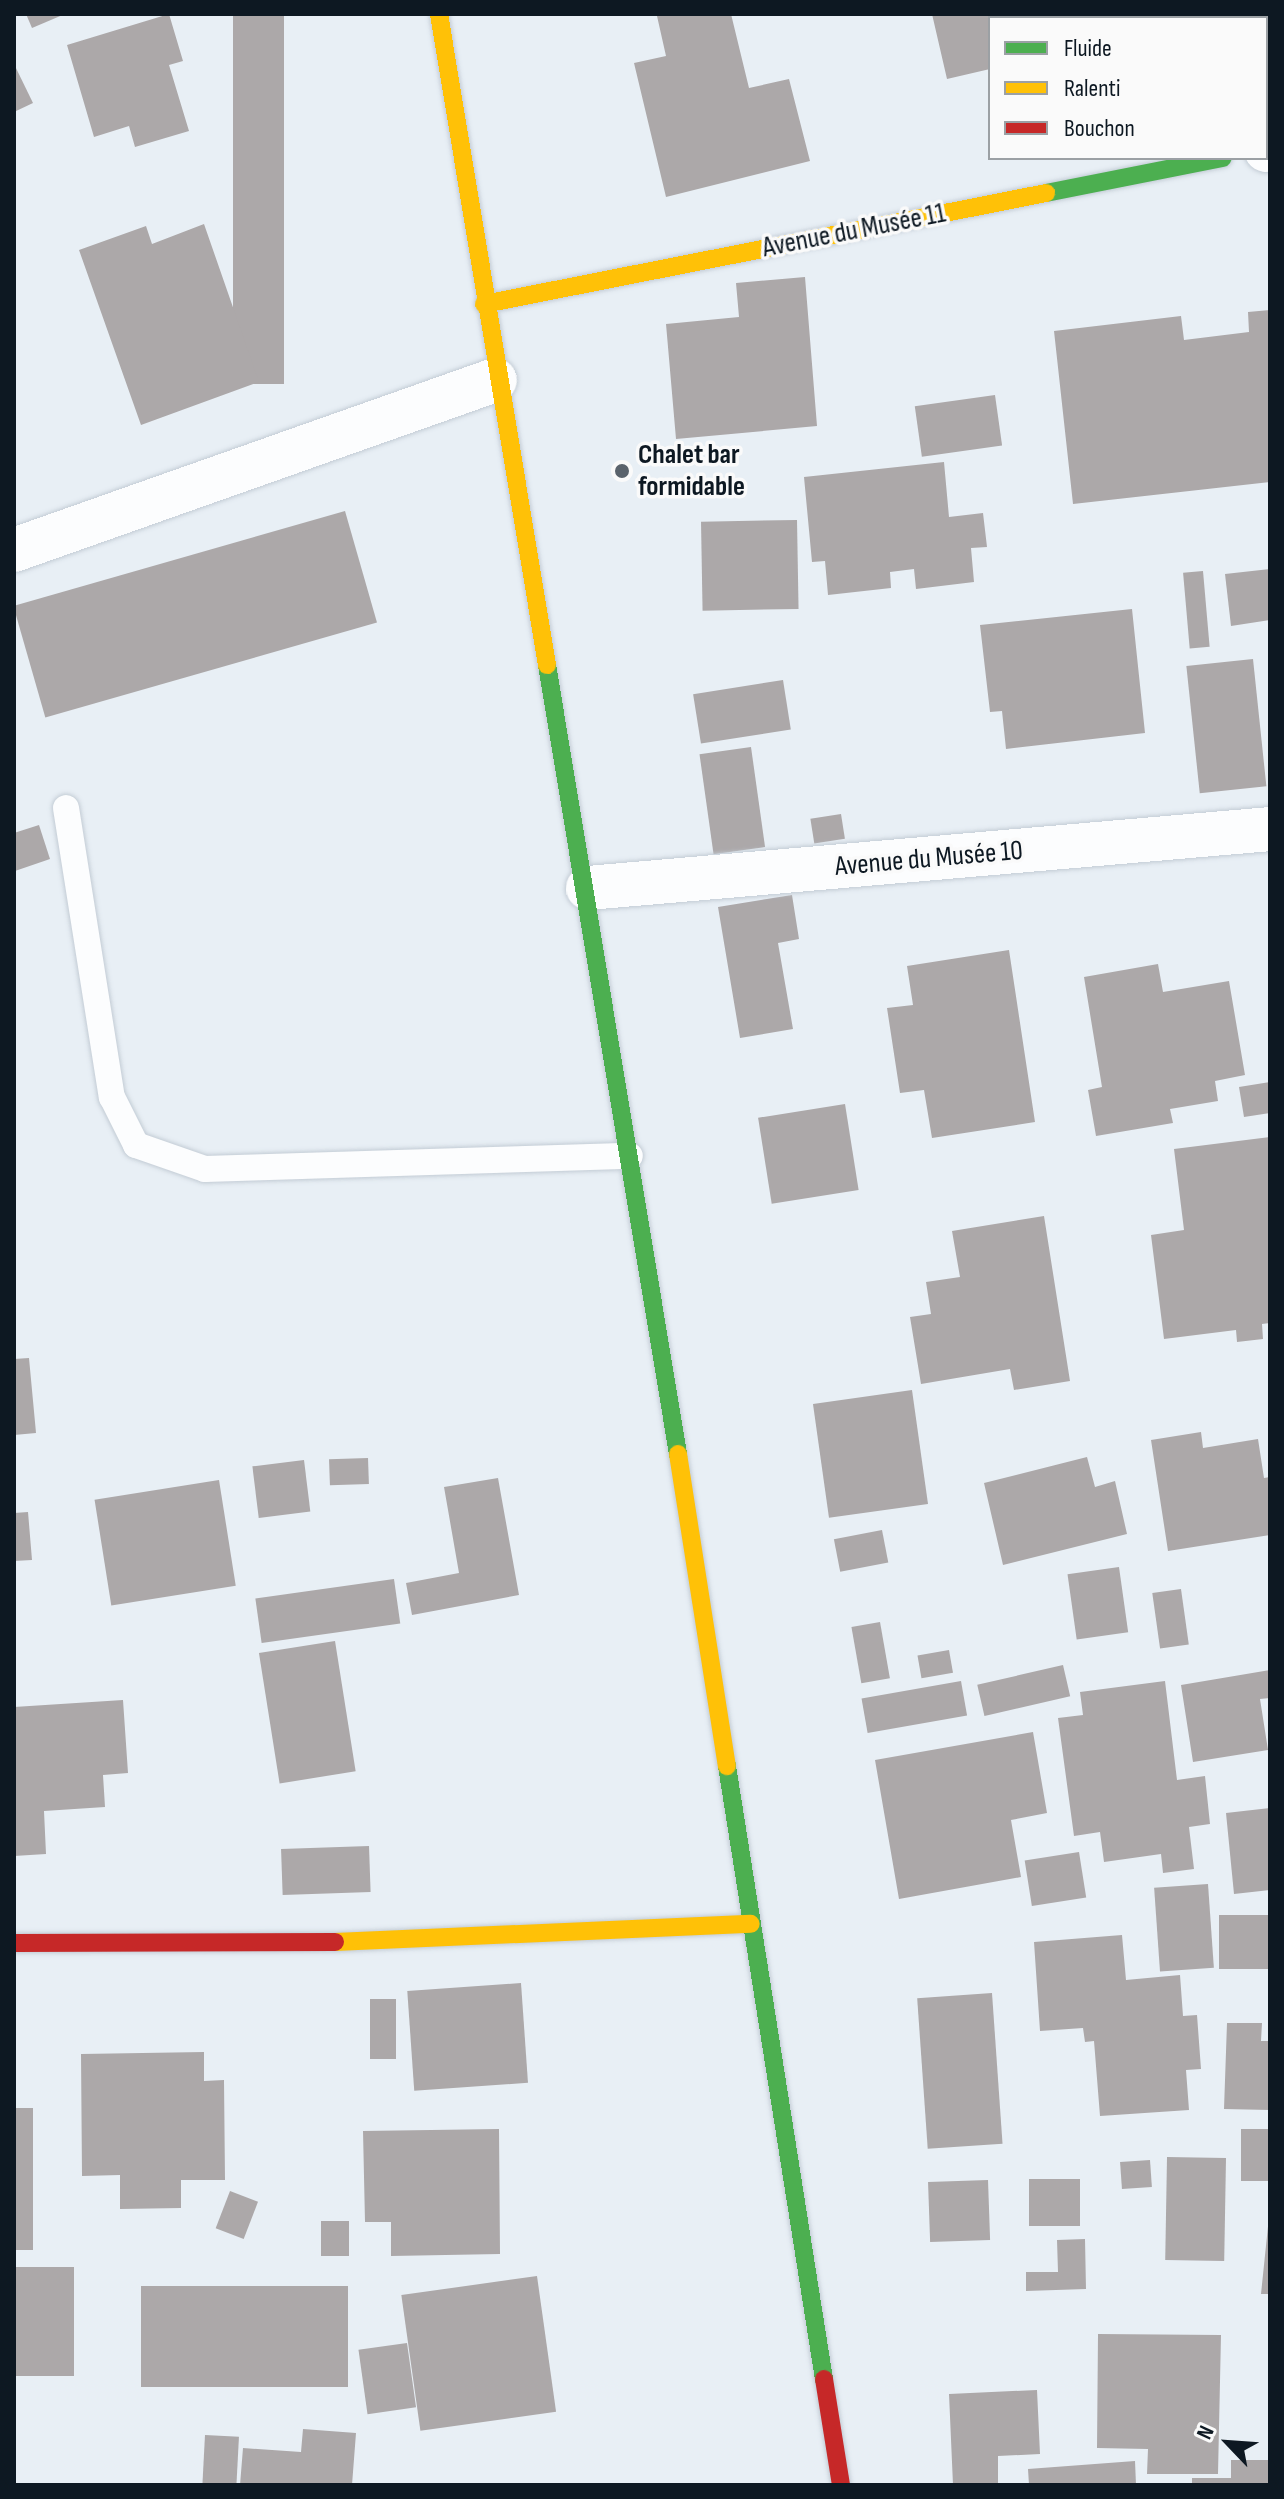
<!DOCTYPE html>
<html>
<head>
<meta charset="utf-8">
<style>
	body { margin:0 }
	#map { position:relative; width:1284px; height:2499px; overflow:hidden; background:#e8eff5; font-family:"Sofia Sans Condensed",sans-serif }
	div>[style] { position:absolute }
	.building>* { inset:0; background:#aca8a9; transform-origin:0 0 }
	.roads { filter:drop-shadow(0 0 2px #c3ccd5) drop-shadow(0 0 2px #c3ccd5) }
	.lane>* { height:26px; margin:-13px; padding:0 13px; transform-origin:13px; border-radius:13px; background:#fcfdfe }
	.street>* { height:44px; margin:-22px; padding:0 22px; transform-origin:22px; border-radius:22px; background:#fcfdfe }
	.fast>* { height:18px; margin:-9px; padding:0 9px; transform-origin:9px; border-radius:9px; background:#4caf50 }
	.slow>* { height:18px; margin:-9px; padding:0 9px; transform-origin:9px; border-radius:9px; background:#ffc107 }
	.jam>* { height:18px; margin:-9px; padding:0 9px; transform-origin:9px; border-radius:9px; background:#c62828 }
	.dots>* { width:22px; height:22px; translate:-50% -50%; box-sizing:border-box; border:4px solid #fafafa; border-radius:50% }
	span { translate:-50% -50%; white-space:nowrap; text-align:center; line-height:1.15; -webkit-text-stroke:7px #fafafa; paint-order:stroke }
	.street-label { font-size:28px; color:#0d1822 }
	.poi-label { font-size:28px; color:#0d1822; font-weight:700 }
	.left { translate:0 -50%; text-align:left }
	.frame { position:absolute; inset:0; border:16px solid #0d1822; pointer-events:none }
	.legend { position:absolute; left:988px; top:16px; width:280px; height:144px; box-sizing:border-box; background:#fafafa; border:2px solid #9ba0a4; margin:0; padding:10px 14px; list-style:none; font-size:24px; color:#0d1822 }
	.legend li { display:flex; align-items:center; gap:16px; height:40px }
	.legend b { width:40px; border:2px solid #9ba0a4 }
	.north { position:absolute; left:1188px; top:2403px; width:80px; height:80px; -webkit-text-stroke:6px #fafafa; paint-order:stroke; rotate:295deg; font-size:22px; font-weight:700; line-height:32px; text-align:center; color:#0d1822 }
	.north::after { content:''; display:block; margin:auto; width:28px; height:36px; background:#0d1822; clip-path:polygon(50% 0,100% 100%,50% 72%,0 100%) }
</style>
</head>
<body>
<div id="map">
	<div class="building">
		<div style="clip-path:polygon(26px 14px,65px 14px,32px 28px)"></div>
		<div style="clip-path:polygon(169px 14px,183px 61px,169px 65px,189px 131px,135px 147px,129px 126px,94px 137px,67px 45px)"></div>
		<div style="left:233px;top:14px;width:51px;height:370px"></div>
		<div style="clip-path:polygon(731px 14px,749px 88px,789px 79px,810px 161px,666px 197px,634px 63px,666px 56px,657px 16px)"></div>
		<div style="clip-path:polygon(932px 14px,1057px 14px,1058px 18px,990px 18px,990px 69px,947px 79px)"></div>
		<div style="clip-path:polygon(1221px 14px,1270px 14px,1270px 125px,1266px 18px)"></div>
		<div style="clip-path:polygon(14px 64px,33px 103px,14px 112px)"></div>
		<div style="clip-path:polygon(204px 224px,259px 382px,141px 425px,79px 250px,146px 226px,152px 244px)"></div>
		<div style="clip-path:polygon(805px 277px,817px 426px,676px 439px,666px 324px,739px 317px,736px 283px)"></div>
		<div style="clip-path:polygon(1270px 310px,1270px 482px,1073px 504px,1054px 331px,1181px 316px,1184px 340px,1249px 332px,1248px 312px)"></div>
		<div style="left:995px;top:395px;width:51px;height:81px;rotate:82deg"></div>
		<div style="clip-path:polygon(944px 462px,949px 517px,983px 513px,987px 547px,971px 548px,974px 582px,916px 589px,914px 569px,890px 572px,891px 588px,828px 595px,825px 561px,812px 562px,804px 477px)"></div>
		<div style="left:345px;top:511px;width:116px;height:345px;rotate:74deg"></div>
		<div style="left:797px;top:520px;width:89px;height:96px;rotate:89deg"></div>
		<div style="clip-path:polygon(1270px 569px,1270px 620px,1231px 626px,1225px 574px)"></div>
		<div style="left:1203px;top:571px;width:76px;height:20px;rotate:85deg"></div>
		<div style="clip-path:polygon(1132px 609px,1145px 733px,1006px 749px,1002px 711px,990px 712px,980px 625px)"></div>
		<div style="left:1253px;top:659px;width:128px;height:67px;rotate:84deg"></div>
		<div style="left:783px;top:680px;width:50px;height:91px;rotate:81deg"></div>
		<div style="left:751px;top:747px;width:101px;height:52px;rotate:82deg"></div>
		<div style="left:841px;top:814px;width:25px;height:31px;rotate:81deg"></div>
		<div style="clip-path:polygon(39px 825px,50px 859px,15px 871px,14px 833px)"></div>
		<div style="clip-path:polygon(792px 895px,799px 939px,778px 943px,793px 1029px,740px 1038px,718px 907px)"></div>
		<div style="clip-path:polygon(1009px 950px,1035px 1122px,932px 1138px,924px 1090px,900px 1093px,887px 1008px,913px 1005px,907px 966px)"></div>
		<div style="clip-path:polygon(1158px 964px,1163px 992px,1229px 981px,1245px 1075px,1215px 1081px,1218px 1101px,1170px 1109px,1173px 1123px,1096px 1136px,1088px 1090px,1102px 1087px,1084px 977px)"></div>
		<div style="clip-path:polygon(1270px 1082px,1270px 1113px,1244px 1117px,1239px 1087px)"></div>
		<div style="left:845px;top:1104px;width:87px;height:88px;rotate:81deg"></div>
		<div style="clip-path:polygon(1270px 1137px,1270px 1323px,1262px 1324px,1263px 1339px,1237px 1342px,1236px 1330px,1164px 1339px,1151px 1235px,1184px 1230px,1174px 1149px)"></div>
		<div style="clip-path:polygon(1044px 1216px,1070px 1381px,1014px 1390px,1010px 1369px,921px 1384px,910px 1317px,931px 1314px,926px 1282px,960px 1277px,952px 1231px)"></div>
		<div style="clip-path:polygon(29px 1358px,36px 1433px,14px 1435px,14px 1359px)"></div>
		<div style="left:912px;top:1390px;width:115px;height:100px;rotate:82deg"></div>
		<div style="clip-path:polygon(1201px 1432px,1203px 1448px,1258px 1439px,1264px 1478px,1270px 1477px,1270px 1535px,1168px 1551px,1151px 1440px)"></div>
		<div style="clip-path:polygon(1087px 1457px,1095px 1487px,1115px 1481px,1127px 1534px,1003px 1565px,984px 1483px)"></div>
		<div style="left:368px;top:1458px;width:26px;height:39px;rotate:88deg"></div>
		<div style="left:304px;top:1460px;width:52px;height:52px;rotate:83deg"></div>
		<div style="clip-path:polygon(498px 1478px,519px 1595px,412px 1615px,406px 1583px,459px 1573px,444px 1487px)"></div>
		<div style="left:219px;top:1480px;width:107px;height:126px;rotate:81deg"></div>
		<div style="clip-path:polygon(28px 1512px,32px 1560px,14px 1561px,14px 1513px)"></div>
		<div style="left:882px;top:1530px;width:33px;height:49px;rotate:79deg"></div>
		<div style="left:1119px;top:1567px;width:66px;height:52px;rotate:82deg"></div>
		<div style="left:394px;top:1579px;width:45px;height:140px;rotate:82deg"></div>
		<div style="left:1181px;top:1589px;width:56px;height:29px;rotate:82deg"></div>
		<div style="left:880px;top:1622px;width:57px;height:29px;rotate:80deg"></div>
		<div style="left:335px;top:1641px;width:132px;height:77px;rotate:81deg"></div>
		<div style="left:949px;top:1650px;width:23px;height:32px;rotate:80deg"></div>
		<div style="left:1063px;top:1665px;width:32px;height:88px;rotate:77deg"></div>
		<div style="clip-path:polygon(1270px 1670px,1270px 1698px,1260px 1699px,1268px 1750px,1193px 1762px,1181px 1685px)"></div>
		<div style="left:961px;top:1681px;width:35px;height:101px;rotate:80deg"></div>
		<div style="clip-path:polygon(1165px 1681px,1177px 1780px,1205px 1776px,1210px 1824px,1189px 1827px,1194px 1869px,1163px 1873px,1161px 1854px,1104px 1862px,1100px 1832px,1074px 1836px,1058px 1718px,1083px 1715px,1080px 1692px)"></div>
		<div style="clip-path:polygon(123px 1700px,128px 1773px,103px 1775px,105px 1807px,44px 1811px,46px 1854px,14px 1856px,14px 1707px)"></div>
		<div style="clip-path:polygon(1033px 1732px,1047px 1813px,1011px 1820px,1021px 1877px,899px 1899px,875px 1760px)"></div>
		<div style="clip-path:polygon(1270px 1808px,1270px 1890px,1234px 1894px,1226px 1813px)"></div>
		<div style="left:369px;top:1846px;width:46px;height:88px;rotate:88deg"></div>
		<div style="left:1079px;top:1852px;width:46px;height:55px;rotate:81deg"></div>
		<div style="left:1208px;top:1884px;width:84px;height:54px;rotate:86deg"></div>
		<div style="left:1270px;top:1915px;width:54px;height:51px;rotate:90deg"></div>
		<div style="clip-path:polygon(1122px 1935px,1126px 1980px,1180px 1975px,1183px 2016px,1197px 2015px,1201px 2069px,1186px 2070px,1189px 2110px,1100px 2116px,1094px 2041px,1085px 2042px,1083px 2028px,1040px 2031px,1034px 1942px)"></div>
		<div style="left:521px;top:1983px;width:100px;height:114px;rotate:86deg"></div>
		<div style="left:992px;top:1993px;width:151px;height:75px;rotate:86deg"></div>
		<div style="left:370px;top:1999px;width:26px;height:60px"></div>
		<div style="clip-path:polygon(1227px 2023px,1262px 2023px,1261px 2041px,1270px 2041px,1270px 2110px,1224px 2109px)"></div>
		<div style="clip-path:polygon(204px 2052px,204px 2081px,224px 2080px,225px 2180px,181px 2180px,181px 2208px,120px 2209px,120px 2175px,82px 2176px,81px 2054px)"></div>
		<div style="left:14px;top:2108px;width:19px;height:142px"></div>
		<div style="clip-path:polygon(499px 2129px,500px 2254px,391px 2256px,391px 2222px,365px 2222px,363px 2131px)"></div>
		<div style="left:1241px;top:2129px;width:29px;height:52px"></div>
		<div style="left:1226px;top:2158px;width:103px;height:59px;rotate:91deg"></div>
		<div style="left:1150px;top:2160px;width:27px;height:30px;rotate:86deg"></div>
		<div style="left:1080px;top:2179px;width:47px;height:51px;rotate:90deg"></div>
		<div style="left:988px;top:2180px;width:60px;height:60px;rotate:88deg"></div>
		<div style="left:230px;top:2191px;width:30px;height:40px;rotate:21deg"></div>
		<div style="clip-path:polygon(1270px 2207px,1270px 2294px,1261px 2294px)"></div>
		<div style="left:349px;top:2221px;width:35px;height:28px;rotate:90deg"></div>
		<div style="clip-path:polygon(1085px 2239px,1086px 2289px,1026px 2291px,1026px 2272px,1058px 2272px,1057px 2240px)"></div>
		<div style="left:74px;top:2267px;width:109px;height:60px;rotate:90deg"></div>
		<div style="left:537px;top:2276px;width:137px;height:137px;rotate:82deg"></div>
		<div style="left:348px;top:2286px;width:101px;height:207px;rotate:90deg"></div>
		<div style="clip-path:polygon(1098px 2334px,1221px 2335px,1218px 2474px,1147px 2474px,1148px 2449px,1097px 2448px)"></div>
		<div style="left:407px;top:2343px;width:65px;height:49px;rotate:82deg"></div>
		<div style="clip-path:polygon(1037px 2390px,1040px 2454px,998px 2456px,998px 2485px,953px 2485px,949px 2394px)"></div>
		<div style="clip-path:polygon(303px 2429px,356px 2433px,352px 2485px,240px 2485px,243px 2448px,301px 2452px)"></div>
		<div style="left:205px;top:2435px;width:34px;height:50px;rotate:3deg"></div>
		<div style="clip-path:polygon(1231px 2460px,1270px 2460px,1270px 2485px,1192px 2485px,1192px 2478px,1231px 2478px)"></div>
		<div style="clip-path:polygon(1135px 2461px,1136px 2485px,1029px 2485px,1028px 2469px)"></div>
	</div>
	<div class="roads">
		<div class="lane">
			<div style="left:66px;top:808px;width:293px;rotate:81deg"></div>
			<div style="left:112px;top:1097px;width:54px;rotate:63.4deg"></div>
			<div style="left:136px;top:1145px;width:73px;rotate:19.2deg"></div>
			<div style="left:205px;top:1169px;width:425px;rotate:-1.8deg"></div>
		</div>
		<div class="street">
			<div style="left:1266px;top:150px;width:4px;rotate:-14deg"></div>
			<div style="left:14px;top:550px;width:510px;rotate:-19.46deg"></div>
			<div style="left:588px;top:888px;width:685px;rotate:-4.94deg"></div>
		</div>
		<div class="fast">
			<div style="left:1046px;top:193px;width:180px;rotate:-11.2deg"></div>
			<div style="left:547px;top:665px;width:800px;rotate:80.57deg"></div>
			<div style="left:727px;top:1766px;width:621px;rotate:81.01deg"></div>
		</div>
		<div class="slow">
			<div style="left:439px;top:14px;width:660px;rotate:80.58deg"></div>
			<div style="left:484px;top:304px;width:573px;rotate:-11.17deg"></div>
			<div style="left:678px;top:1454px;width:316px;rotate:81.1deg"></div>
			<div style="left:335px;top:1942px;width:416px;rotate:-2.5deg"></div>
		</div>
		<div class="jam">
			<div style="left:14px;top:1943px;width:321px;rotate:-0.2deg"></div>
			<div style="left:824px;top:2379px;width:107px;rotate:80.9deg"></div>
		</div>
	</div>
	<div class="dots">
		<div style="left:622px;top:471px;background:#5a636c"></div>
	</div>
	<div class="street-label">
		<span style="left:854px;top:231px;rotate:-11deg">Avenue du Musée 11</span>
		<span style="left:929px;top:859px;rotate:-5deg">Avenue du Musée 10</span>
	</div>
	<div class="poi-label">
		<span class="left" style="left:638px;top:471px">Chalet bar<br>formidable</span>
	</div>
	<div class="frame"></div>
	<ul class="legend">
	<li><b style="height:10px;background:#4caf50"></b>Fluide</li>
	<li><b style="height:10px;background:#ffc107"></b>Ralenti</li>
	<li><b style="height:10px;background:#c62828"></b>Bouchon</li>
	</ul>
	<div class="north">N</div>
</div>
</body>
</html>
